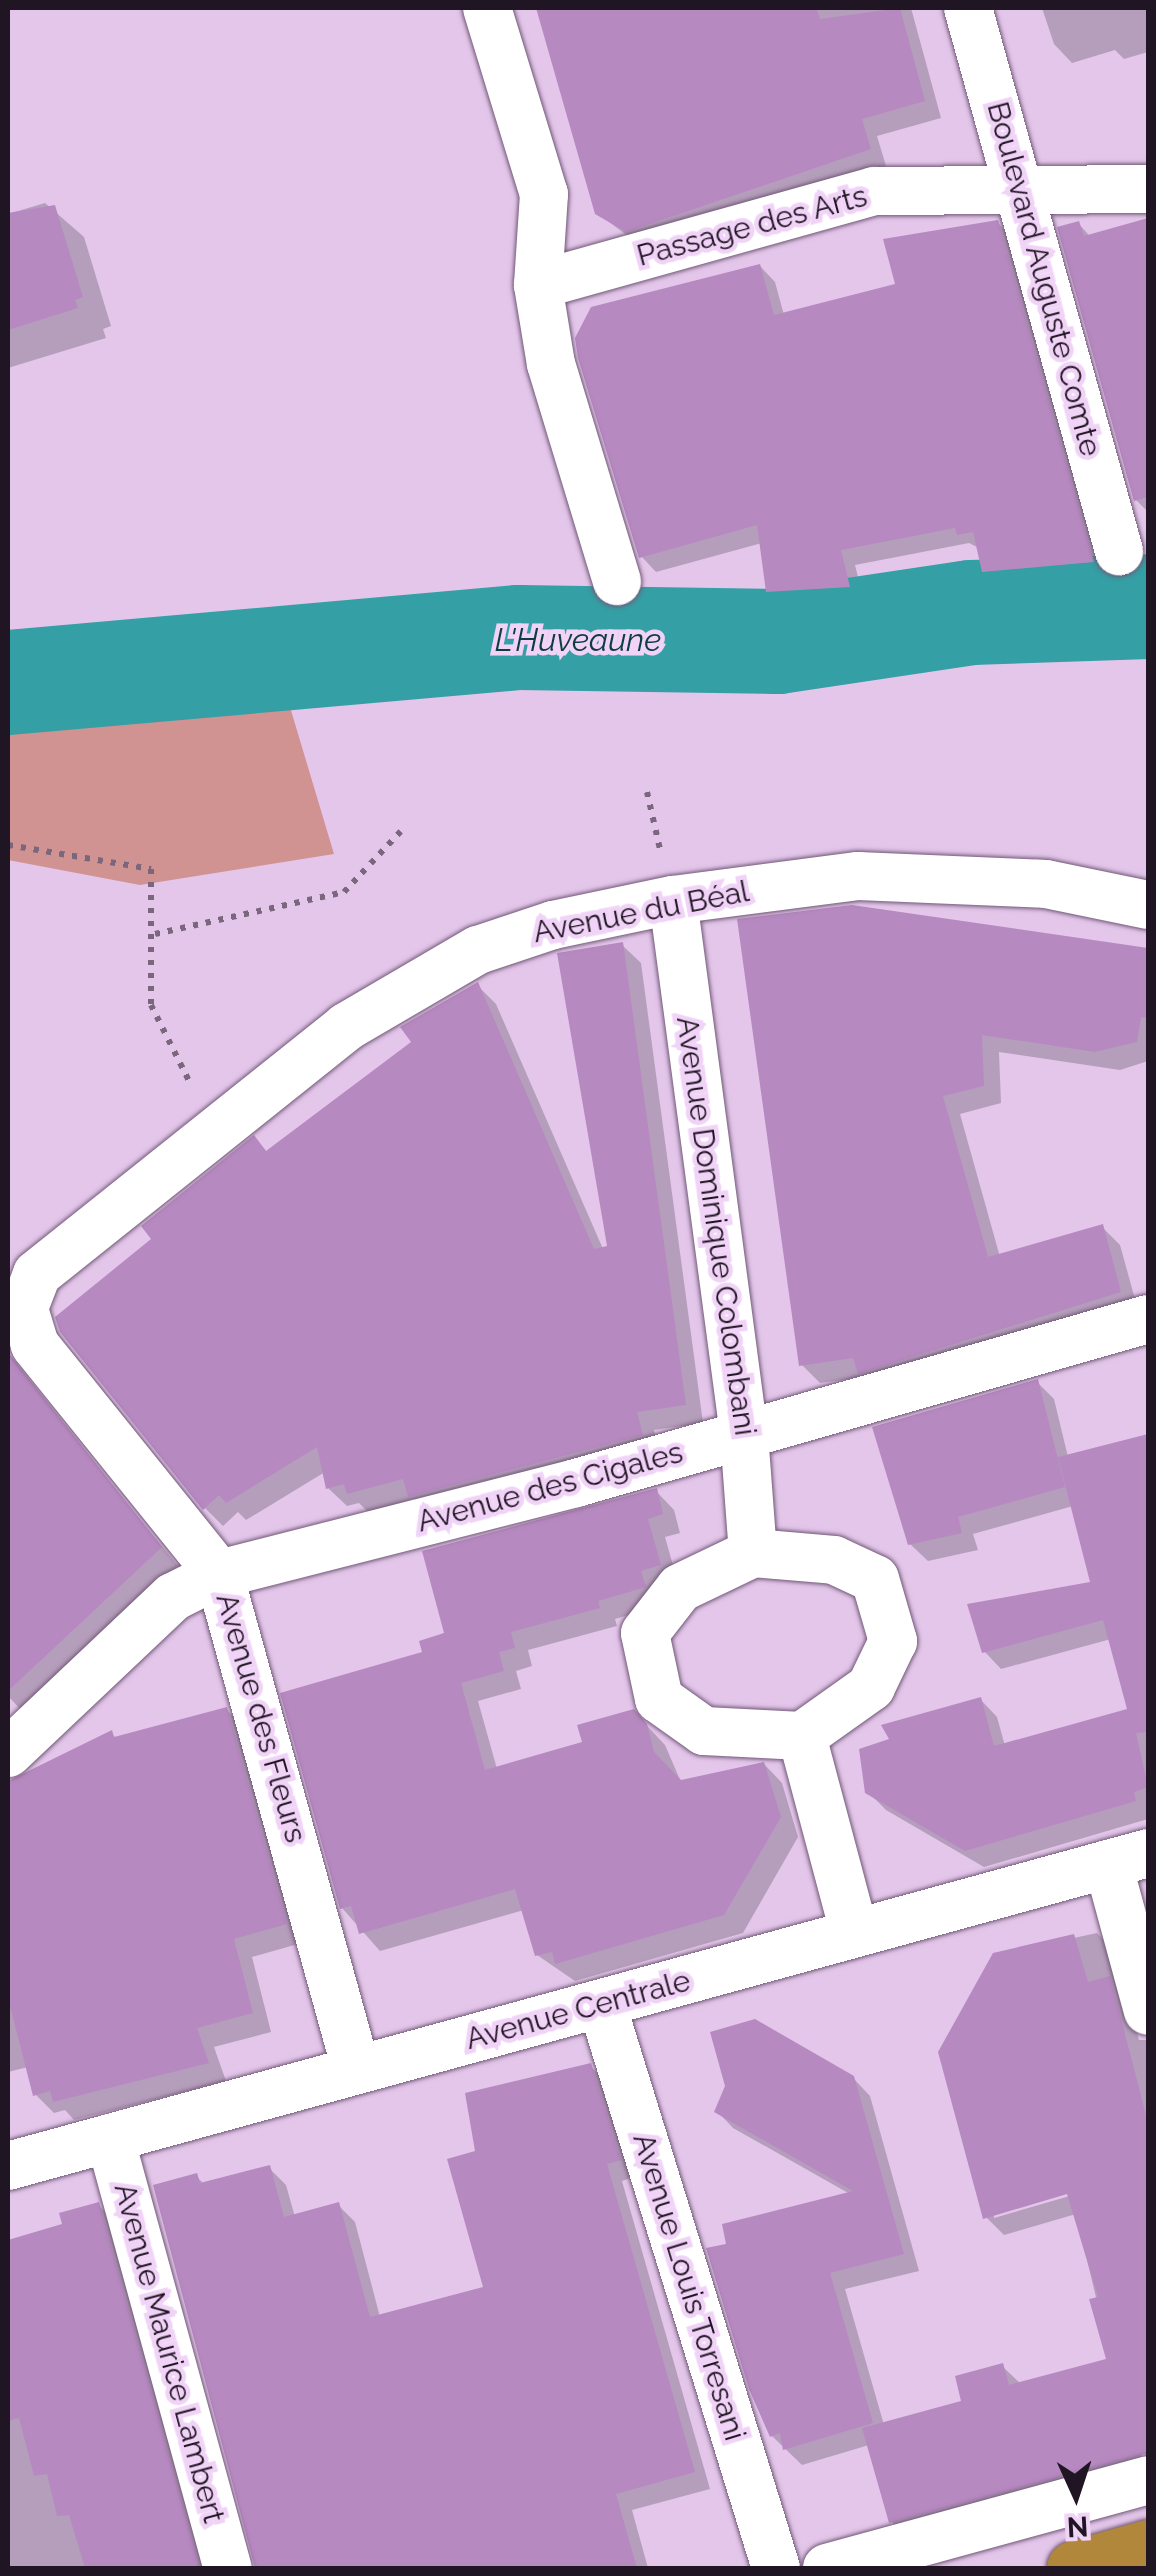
<!DOCTYPE html>
<html>
<head>
<meta charset="utf-8">
<style>
	body { margin:0 }
	#map { position:relative; width:1156px; height:2576px; overflow:hidden; background:#e3c6ea; font-family:Raleway,sans-serif }
	div>[style] { position:absolute }
	.green>* { inset:0; background:#d19392 }
	.shadow>* { inset:0; background:#0003 }
	.river>* { height:105px; margin:-52.5px; padding:0 52.5px; transform-origin:52.5px; border-radius:52.5px; background:#349fa4 }
	.building>* { inset:0; background:#b789c1 }
	.path>* { height:6px; margin-top:-3px; transform-origin:0; background:repeating-linear-gradient(90deg,#7a677e 0 5px,transparent 0 13px) }
	.roads { filter:drop-shadow(0 0 2px #715877) drop-shadow(0 0 2px #715877) }
	.street>* { height:48px; margin:-24px; padding:0 24px; transform-origin:24px; border-radius:24px; background:#fff }
	.highway>* { height:55px; margin:-27.5px; padding:0 27.5px; transform-origin:27.5px; border-radius:27.5px; background:#b1873c }
	span { translate:-50% -50%; white-space:nowrap; text-align:center; line-height:1.15; -webkit-text-stroke:9px #f0d3f7; paint-order:stroke }
	.street-label { font-size:30px; color:#201522 }
	.water-label { font-size:32px; color:#0d3d40; font-style:italic }
	.frame { position:absolute; inset:0; border:10px solid #201522; pointer-events:none }
	.north { position:absolute; left:1026px; top:2446px; width:100px; height:100px; -webkit-text-stroke:8px #f0d3f7; paint-order:stroke; rotate:177deg; font-size:28px; font-weight:700; line-height:40px; text-align:center; color:#201522 }
	.north::after { content:''; display:block; margin:auto; width:35px; height:45px; background:#201522; clip-path:polygon(50% 0,100% 100%,50% 72%,0 100%) }
</style>
</head>
<body>
<div id="map">
	<div class="green">
		<div style="clip-path:polygon(287px 697px,334px 854px,140px 885px,8px 860px,8px 733px)"></div>
	</div>
	<div class="shadow">
		<div style="clip-path:polygon(539px 8px,911px 8px,941px 118px,877px 136px,886px 166px,644px 248px,597px 213px)"></div>
		<div style="clip-path:polygon(1042px 8px,1148px 8px,1148px 52px,1124px 59px,1115px 50px,1072px 63px,1054px 44px)"></div>
		<div style="clip-path:polygon(45px 203px,84px 237px,111px 326px,103px 329px,106px 338px,8px 368px,8px 214px)"></div>
		<div style="clip-path:polygon(998px 223px,1013px 238px,1108px 576px,1000px 586px,984px 570px,979px 548px,969px 543px,855px 565px,864px 602px,784px 606px,768px 590px,762px 543px,656px 572px,641px 556px,760px 266px,775px 282px,784px 315px,898px 285px)"></div>
		<div style="clip-path:polygon(1078px 223px,1148px 301px,1148px 512px,1136px 500px)"></div>
		<div style="clip-path:polygon(852px 907px,1148px 953px,1148px 1061px,1120px 1070px,999px 1052px,1001px 1103px,960px 1114px,1000px 1257px,1102px 1227px,1120px 1245px,1138px 1310px,864px 1377px,820px 1383px,802px 1365px)"></div>
		<div style="clip-path:polygon(622px 945px,641px 963px,703px 1423px,654px 1430px,660px 1454px,429px 1515px,413px 1499px,368px 1512px,359px 1503px,347px 1506px,328px 1488px,325px 1472px,246px 1520px,238px 1512px,223px 1526px,205px 1508px,154px 1239px,254px 1139px,268px 1153px,415px 1043px,477px 985px,496px 1004px,603px 1249px,610px 1247px)"></div>
		<div style="clip-path:polygon(10px 1359px,178px 1566px,22px 1711px,8px 1696px)"></div>
		<div style="clip-path:polygon(1037px 1382px,1054px 1399px,1068px 1457px,1148px 1438px,1148px 1819px,984px 1867px,886px 1810px,868px 1792px,980px 1699px,997px 1717px,1005px 1746px,1130px 1711px,1111px 1639px,1001px 1669px,984px 1651px,1093px 1584px,1073px 1506px,973px 1534px,978px 1550px,928px 1561px,910px 1544px)"></div>
		<div style="clip-path:polygon(656px 1491px,674px 1510px,680px 1533px,665px 1537px,678px 1583px,662px 1605px,615px 1619px,617px 1626px,528px 1650px,532px 1666px,516px 1671px,521px 1689px,478px 1701px,497px 1769px,585px 1743px,634px 1712px,665px 1745px,681px 1782px,764px 1764px,782px 1783px,798px 1837px,743px 1933px,575px 1981px,537px 1955px,524px 1910px,380px 1951px,342px 1908px,425px 1653px)"></div>
		<div style="clip-path:polygon(227px 1710px,245px 1729px,305px 1942px,252px 1957px,271px 2032px,214px 2047px,226px 2081px,74px 2120px,65px 2110px,54px 2113px,35px 2094px,28px 2067px,8px 2072px,8px 1813px,111px 1733px,117px 1739px)"></div>
		<div style="clip-path:polygon(evenodd,1097px 1933px,1115px 1951px,1139px 2040px,1148px 2040px,1148px 2370px,1131px 2374px,1148px 2432px,1148px 2474px,909px 2539px,891px 2521px,869px 2445px,802px 2465px,772px 2436px,729px 2245px,850px 2194px,733px 2128px,717px 2111px,853px 2078px,870px 2096px,919px 2271px,845px 2289px,884px 2425px,964px 2403px,1002px 2366px,1021px 2384px,1111px 2360px,1076px 2214px,1004px 2235px,986px 2217px,995px 1955px,1097px 1933px,1079px 2188px,1080px 2193px,994px 2218px,994px 2213px,1079px 2188px,1097px 1933px,1120px 2377px,1125px 2377px,1148px 2465px,1144px 2466px,1120px 2377px)"></div>
		<div style="clip-path:polygon(590px 2066px,608px 2083px,636px 2176px,622px 2181px,710px 2489px,632px 2510px,648px 2568px,257px 2568px,196px 2176px,205px 2185px,269px 2168px,286px 2185px,295px 2217px,338px 2205px,355px 2222px,380px 2317px,486px 2288px,478px 2153px)"></div>
		<div style="clip-path:polygon(98px 2205px,115px 2221px,210px 2568px,8px 2568px,8px 2242px,65px 2225px)"></div>
	</div>
	<div class="river">
		<div style="left:8px;top:682px;width:512px;rotate:-5.04deg"></div>
		<div style="left:518px;top:637px;width:259px;rotate:0.9deg"></div>
		<div style="left:777px;top:641px;width:196px;rotate:-8.5deg"></div>
		<div style="left:971px;top:612px;width:177px;rotate:-1.9deg"></div>
	</div>
	<div class="building">
		<div style="clip-path:polygon(536px 8px,816px 8px,820px 19px,900px 8px,925px 101px,862px 119px,871px 149px,626px 232px,595px 214px)"></div>
		<div style="clip-path:polygon(55px 205px,83px 297px,75px 300px,78px 308px,8px 330px,8px 213px)"></div>
		<div style="clip-path:polygon(1148px 218px,1148px 497px,1134px 501px,1057px 227px,1079px 221px,1084px 236px)"></div>
		<div style="clip-path:polygon(998px 220px,1094px 562px,982px 572px,973px 532px,957px 535px,955px 528px,841px 550px,850px 587px,766px 592px,757px 525px,639px 558px,578px 358px,575px 338px,591px 307px,760px 264px,774px 315px,895px 284px,883px 239px)"></div>
		<div style="clip-path:polygon(852px 905px,1148px 948px,1148px 1018px,1141px 1017px,1137px 1042px,1095px 1052px,982px 1035px,984px 1086px,943px 1096px,988px 1257px,1103px 1224px,1121px 1292px,858px 1374px,853px 1358px,799px 1366px,737px 919px)"></div>
		<div style="clip-path:polygon(623px 942px,686px 1405px,637px 1412px,643px 1435px,408px 1497px,403px 1479px,347px 1494px,344px 1484px,326px 1489px,317px 1447px,226px 1503px,219px 1495px,203px 1510px,60px 1332px,55px 1317px,151px 1239px,141px 1226px,254px 1135px,266px 1151px,411px 1042px,400px 1027px,478px 982px,594px 1249px,607px 1246px,557px 953px)"></div>
		<div style="clip-path:polygon(10px 1355px,162px 1547px,8px 1691px,8px 1357px)"></div>
		<div style="clip-path:polygon(1038px 1379px,1065px 1487px,958px 1517px,962px 1533px,908px 1545px,872px 1427px)"></div>
		<div style="clip-path:polygon(1148px 1434px,1148px 1732px,1136px 1733px,1148px 1787px,1134px 1792px,1136px 1801px,965px 1851px,865px 1793px,859px 1749px,889px 1739px,881px 1725px,981px 1697px,994px 1746px,1127px 1709px,1103px 1620px,982px 1653px,967px 1604px,1090px 1582px,1058px 1457px)"></div>
		<div style="clip-path:polygon(657px 1488px,663px 1514px,648px 1519px,661px 1565px,641px 1571px,646px 1587px,598px 1601px,600px 1608px,511px 1632px,515px 1648px,499px 1652px,504px 1671px,461px 1683px,485px 1770px,582px 1742px,577px 1725px,634px 1709px,647px 1724px,654px 1752px,681px 1780px,764px 1762px,781px 1817px,724px 1915px,555px 1964px,552px 1952px,535px 1956px,515px 1889px,359px 1934px,351px 1906px,340px 1909px,280px 1693px,422px 1652px,419px 1641px,444px 1633px,422px 1551px)"></div>
		<div style="clip-path:polygon(227px 1707px,287px 1924px,234px 1939px,253px 2013px,197px 2028px,209px 2063px,53px 2102px,50px 2091px,33px 2096px,8px 1998px,8px 1781px,112px 1730px,114px 1737px)"></div>
		<div style="clip-path:polygon(1074px 1934px,1088px 1982px,1110px 1976px,1148px 2123px,1148px 2453px,889px 2523px,862px 2428px,961px 2401px,955px 2376px,1003px 2363px,1009px 2385px,1106px 2359px,1089px 2299px,1098px 2297px,1067px 2194px,983px 2219px,938px 2052px,993px 1953px)"></div>
		<div style="clip-path:polygon(755px 2019px,854px 2076px,904px 2254px,830px 2273px,873px 2423px,783px 2450px,780px 2433px,770px 2437px,749px 2389px,706px 2248px,726px 2244px,722px 2224px,853px 2191px,714px 2112px,725px 2086px,710px 2032px)"></div>
		<div style="clip-path:polygon(591px 2063px,621px 2160px,607px 2164px,695px 2472px,616px 2494px,637px 2568px,255px 2568px,153px 2185px,197px 2173px,200px 2183px,270px 2165px,284px 2217px,339px 2202px,370px 2317px,483px 2287px,447px 2159px,475px 2151px,465px 2093px)"></div>
		<div style="clip-path:polygon(99px 2202px,200px 2568px,85px 2568px,69px 2515px,57px 2516px,47px 2474px,34px 2476px,19px 2418px,8px 2421px,8px 2240px,62px 2224px,59px 2213px)"></div>
	</div>
	<div class="path">
		<div style="left:647px;top:792px;width:58px;rotate:77.2deg"></div>
		<div style="left:8px;top:845px;width:145px;rotate:9.5deg"></div>
		<div style="left:151px;top:869px;width:136px;rotate:90deg"></div>
		<div style="left:151px;top:1005px;width:89px;rotate:63.4deg"></div>
		<div style="left:155px;top:934px;width:194px;rotate:-12.5deg"></div>
		<div style="left:344px;top:892px;width:83px;rotate:-46.9deg"></div>
	</div>
	<div class="roads">
		<div class="street">
			<div style="left:487px;top:8px;width:195px;rotate:73deg"></div>
			<div style="left:544px;top:194px;width:91px;rotate:93.8deg"></div>
			<div style="left:538px;top:285px;width:80px;rotate:80.7deg"></div>
			<div style="left:551px;top:364px;width:227px;rotate:73.1deg"></div>
			<div style="left:968px;top:8px;width:564px;rotate:74.46deg"></div>
			<div style="left:538px;top:285px;width:349px;rotate:-15.6deg"></div>
			<div style="left:874px;top:191px;width:274px;rotate:-0.4deg"></div>
			<div style="left:673px;top:900px;width:539px;rotate:82.43deg"></div>
			<div style="left:744px;top:1434px;width:119px;rotate:85.7deg"></div>
			<div style="left:753px;top:1553px;width:81px;rotate:4.9deg"></div>
			<div style="left:834px;top:1560px;width:45px;rotate:24.9deg"></div>
			<div style="left:875px;top:1579px;width:65px;rotate:73.8deg"></div>
			<div style="left:893px;top:1641px;width:51px;rotate:115.6deg"></div>
			<div style="left:871px;top:1687px;width:85px;rotate:144.6deg"></div>
			<div style="left:802px;top:1736px;width:98px;rotate:-177.1deg"></div>
			<div style="left:704px;top:1731px;width:55px;rotate:-144.6deg"></div>
			<div style="left:659px;top:1699px;width:67px;rotate:-102deg"></div>
			<div style="left:645px;top:1633px;width:57px;rotate:-52.1deg"></div>
			<div style="left:680px;top:1588px;width:81px;rotate:-25.6deg"></div>
			<div style="left:802px;top:1736px;width:203px;rotate:75.1deg"></div>
			<div style="left:8px;top:1753px;width:227px;rotate:-43.4deg"></div>
			<div style="left:173px;top:1597px;width:51px;rotate:-26.6deg"></div>
			<div style="left:219px;top:1574px;width:368px;rotate:-14.3deg"></div>
			<div style="left:576px;top:1483px;width:595px;rotate:-16deg"></div>
			<div style="left:1108px;top:1864px;width:152px;rotate:74.8deg"></div>
			<div style="left:602px;top:2005px;width:589px;rotate:72.83deg"></div>
			<div style="left:356px;top:2069px;width:514px;rotate:-105.47deg"></div>
			<div style="left:219px;top:1574px;width:294px;rotate:-128.8deg"></div>
			<div style="left:35px;top:1345px;width:39px;rotate:-107deg"></div>
			<div style="left:24px;top:1308px;width:36px;rotate:-69deg"></div>
			<div style="left:37px;top:1274px;width:396px;rotate:-38.6deg"></div>
			<div style="left:346px;top:1027px;width:153px;rotate:-30.3deg"></div>
			<div style="left:478px;top:950px;width:79px;rotate:-18.4deg"></div>
			<div style="left:553px;top:925px;width:123px;rotate:-11.8deg"></div>
			<div style="left:673px;top:900px;width:187px;rotate:-7.4deg"></div>
			<div style="left:858px;top:876px;width:188px;rotate:2.4deg"></div>
			<div style="left:1046px;top:884px;width:104px;rotate:11.6deg"></div>
			<div style="left:110px;top:2138px;width:446px;rotate:74.7deg"></div>
			<div style="left:8px;top:2166px;width:1182px;rotate:-15.35deg"></div>
			<div style="left:827px;top:2568px;width:333px;rotate:-15.3deg"></div>
		</div>
		<div class="highway">
			<div style="left:1074px;top:2568px;width:77px;rotate:-15.8deg"></div>
		</div>
	</div>
	<div class="street-label">
		<span style="left:752px;top:226px;rotate:-15deg">Passage des Arts</span>
		<span style="left:1044px;top:279px;rotate:75deg">Boulevard Auguste Comte</span>
		<span style="left:641px;top:912px;rotate:-11deg">Avenue du Béal</span>
		<span style="left:716px;top:1226px;rotate:82deg">Avenue Dominique Colombani</span>
		<span style="left:550px;top:1487px;rotate:-15deg">Avenue des Cigales</span>
		<span style="left:261px;top:1718px;rotate:74deg">Avenue des Fleurs</span>
		<span style="left:578px;top:2010px;rotate:-15deg">Avenue Centrale</span>
		<span style="left:689px;top:2287px;rotate:73deg">Avenue Louis Torresani</span>
		<span style="left:169px;top:2353px;rotate:75deg">Avenue Maurice Lambert</span>
	</div>
	<div class="water-label">
		<span style="left:578px;top:640px">L'Huveaune</span>
	</div>
	<div class="frame"></div>
	<div class="north">N</div>
</div>
</body>
</html>
